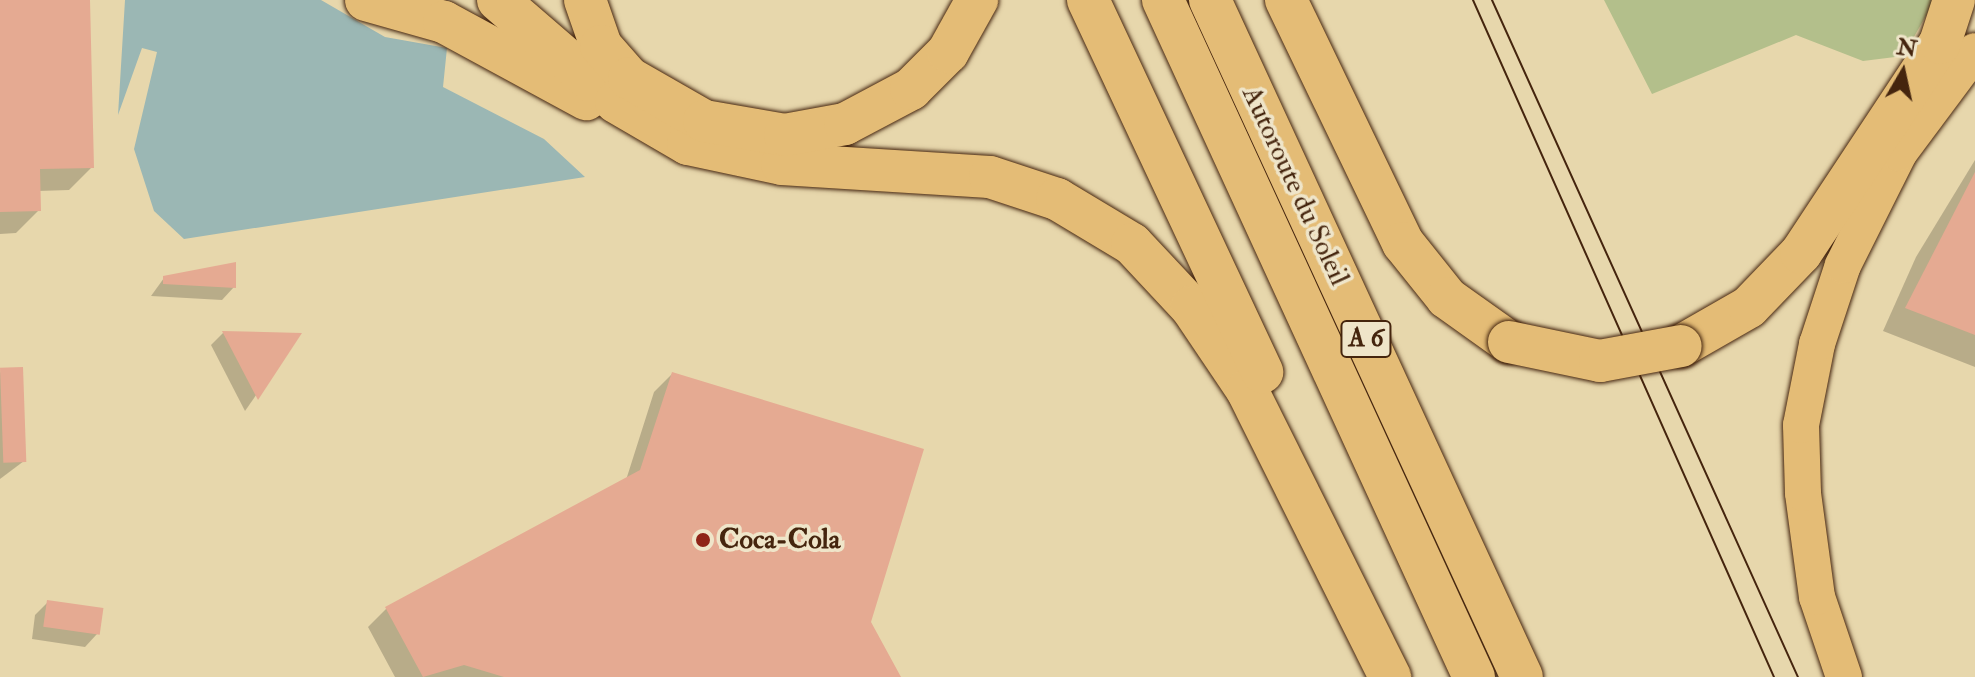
<!DOCTYPE html>
<html>
<head>
<meta charset="utf-8">
<style>
	body { margin:0 }
	#map { position:relative; width:1975px; height:677px; overflow:hidden; background:#e7d7ac; font-family:"IM FELL Double Pica",serif }
	div>[style] { position:absolute }
	.green>* { inset:0; background:#b3bf8b }
	.water>* { inset:0; background:#9bb7b4 }
	.shadow>* { inset:0; background:#0003 }
	.building>* { inset:0; background:#e5aa92; transform-origin:0 0 }
	.roads { filter:drop-shadow(0 0 2px #45250e) drop-shadow(0 0 2px #45250e) }
	.primary>* { height:36px; margin:-18px; padding:0 18px; transform-origin:18px; border-radius:18px; background:#e4bc76 }
	.highway>* { height:42px; margin:-21px; padding:0 21px; transform-origin:21px; border-radius:21px; background:#e4bc76 }
	.tram>* { height:2px; margin:-1px; padding:0 1px; transform-origin:1px; border-radius:1px; background:#45250e }
	.bridges { filter:drop-shadow(0 0 2px #45250e) drop-shadow(0 0 2px #45250e) }
	.highway-bridge>* { height:42px; margin:-21px; padding:0 21px; transform-origin:21px; border-radius:21px; background:#e4bc76 }
	.dots>* { width:22px; height:22px; translate:-50% -50%; box-sizing:border-box; border:4px solid #efe5c9; border-radius:50% }
	span { translate:-50% -50%; white-space:nowrap; text-align:center; line-height:1.15; -webkit-text-stroke:7px #efe5c9; paint-order:stroke }
	.shield-label span { padding:2px 6px; background:#efe5c9; border:2px solid; border-radius:6px; -webkit-text-stroke-width:0 }
	.shield-label { font-size:26px; color:#45250e; font-weight:700 }
	.street-label { font-size:28px; color:#45250e }
	.poi-label { font-size:28px; color:#45250e; font-weight:700 }
	.left { translate:0 -50%; text-align:left }
	.north { position:absolute; left:1863px; top:32px; width:80px; height:80px; -webkit-text-stroke:6px #efe5c9; paint-order:stroke; rotate:9deg; font-size:22px; font-weight:700; line-height:32px; text-align:center; color:#45250e }
	.north::after { content:''; display:block; margin:auto; width:28px; height:36px; background:#45250e; clip-path:polygon(50% 0,100% 100%,50% 72%,0 100%) }
</style>
</head>
<body>
<div id="map">
	<div class="green">
		<div style="clip-path:polygon(1604px 0,1935px 0,1903px 56px,1863px 61px,1796px 35px,1652px 94px)"></div>
	</div>
	<div class="water">
		<div style="clip-path:polygon(125px 0,321px 0,385px 37px,447px 48px,443px 87px,544px 139px,585px 177px,184px 239px,154px 211px,134px 149px,157px 52px,142px 48px,118px 115px)"></div>
	</div>
	<div class="shadow">
		<div style="clip-path:polygon(0 0,88px 0,92px 167px,69px 190px,38px 191px,39px 210px,16px 233px,0 234px)"></div>
		<div style="clip-path:polygon(1975px 160px,1975px 367px,1883px 331px,1916px 257px)"></div>
		<div style="clip-path:polygon(164px 278px,234px 287px,222px 300px,151px 296px)"></div>
		<div style="clip-path:polygon(223px 333px,298px 335px,245px 411px,211px 345px)"></div>
		<div style="clip-path:polygon(0 370px,24px 461px,0 479px)"></div>
		<div style="clip-path:polygon(672px 374px,868px 622px,898px 677px,395px 677px,368px 627px,387px 608px,626px 480px,654px 392px)"></div>
		<div style="clip-path:polygon(48px 602px,97px 634px,85px 647px,32px 639px,35px 615px)"></div>
	</div>
	<div class="building">
		<div style="clip-path:polygon(0 0,90px 0,94px 168px,40px 169px,41px 211px,0 212px)"></div>
		<div style="clip-path:polygon(1975px 172px,1975px 335px,1905px 308px)"></div>
		<div style="clip-path:polygon(236px 262px,236px 288px,163px 284px,163px 276px)"></div>
		<div style="clip-path:polygon(222px 331px,302px 333px,258px 400px)"></div>
		<div style="left:23px;top:367px;width:95px;height:23px;rotate:88deg"></div>
		<div style="clip-path:polygon(672px 372px,924px 449px,871px 622px,901px 677px,504px 677px,464px 665px,423px 677px,385px 607px,640px 470px)"></div>
		<div style="left:47px;top:600px;width:57px;height:27px;rotate:8deg"></div>
	</div>
	<div class="roads">
		<div class="primary">
			<div style="left:1844px;top:677px;width:84px;rotate:-108.6deg"></div>
			<div style="left:1817px;top:597px;width:105px;rotate:-97.7deg"></div>
			<div style="left:1803px;top:493px;width:68px;rotate:-91.7deg"></div>
			<div style="left:1801px;top:425px;width:83px;rotate:-78.8deg"></div>
			<div style="left:1817px;top:344px;width:83px;rotate:-71.8deg"></div>
			<div style="left:1843px;top:265px;width:125px;rotate:-63.4deg"></div>
			<div style="left:1899px;top:153px;width:127px;rotate:-53.3deg"></div>
		</div>
		<div class="highway">
			<div style="left:366px;top:0;width:81px;rotate:15.8deg"></div>
			<div style="left:444px;top:22px;width:162px;rotate:28.5deg"></div>
			<div style="left:498px;top:0;width:156px;rotate:40.8deg"></div>
			<div style="left:616px;top:102px;width:83px;rotate:30.3deg"></div>
			<div style="left:688px;top:144px;width:96px;rotate:12deg"></div>
			<div style="left:782px;top:164px;width:208px;rotate:3.6deg"></div>
			<div style="left:990px;top:177px;width:71px;rotate:18.2deg"></div>
			<div style="left:1057px;top:199px;width:87px;rotate:31deg"></div>
			<div style="left:1132px;top:244px;width:86px;rotate:46.9deg"></div>
			<div style="left:1191px;top:307px;width:100px;rotate:56deg"></div>
			<div style="left:1247px;top:390px;width:321px;rotate:63.5deg"></div>
			<div style="left:585px;top:0;width:49px;rotate:70.8deg"></div>
			<div style="left:601px;top:46px;width:43px;rotate:48.8deg"></div>
			<div style="left:629px;top:78px;width:86px;rotate:29.8deg"></div>
			<div style="left:704px;top:121px;width:82px;rotate:9.8deg"></div>
			<div style="left:785px;top:135px;width:61px;rotate:-10.4deg"></div>
			<div style="left:845px;top:124px;width:75px;rotate:-27.9deg"></div>
			<div style="left:911px;top:89px;width:52px;rotate:-45deg"></div>
			<div style="left:948px;top:52px;width:60px;rotate:-60.9deg"></div>
			<div style="left:1088px;top:0;width:411px;rotate:64.9deg"></div>
			<div style="left:1163px;top:0;width:745px;rotate:65.33deg"></div>
			<div style="left:1210px;top:0;width:745px;rotate:65.26deg"></div>
			<div style="left:1286px;top:0;width:270px;rotate:64.3deg"></div>
			<div style="left:1403px;top:243px;width:70px;rotate:51.3deg"></div>
			<div style="left:1447px;top:298px;width:76px;rotate:35.4deg"></div>
			<div style="left:1681px;top:346px;width:78px;rotate:-29.8deg"></div>
			<div style="left:1749px;top:307px;width:75px;rotate:-46.1deg"></div>
			<div style="left:1801px;top:253px;width:252px;rotate:-56.5deg"></div>
			<div style="left:1940px;top:43px;width:45px;rotate:-72deg"></div>
		</div>
	</div>
	<div class="tram">
		<div style="left:1473px;top:0;width:741px;rotate:66.03deg"></div>
		<div style="left:1492px;top:0;width:743px;rotate:65.68deg"></div>
	</div>
	<div class="bridges">
		<div class="highway-bridge">
			<div style="left:1509px;top:342px;width:93px;rotate:11.8deg"></div>
			<div style="left:1600px;top:361px;width:82px;rotate:-10.5deg"></div>
		</div>
	</div>
	<div class="dots">
		<div style="left:703px;top:540px;background:#8f2418"></div>
	</div>
	<div class="shield-label">
		<span style="left:1366px;top:339px">A 6</span>
	</div>
	<div class="street-label">
		<span style="left:1295px;top:186px;rotate:65deg">Autoroute du Soleil</span>
	</div>
	<div class="poi-label">
		<span class="left" style="left:719px;top:540px">Coca-Cola</span>
	</div>
	<div class="north">N</div>
</div>
</body>
</html>
